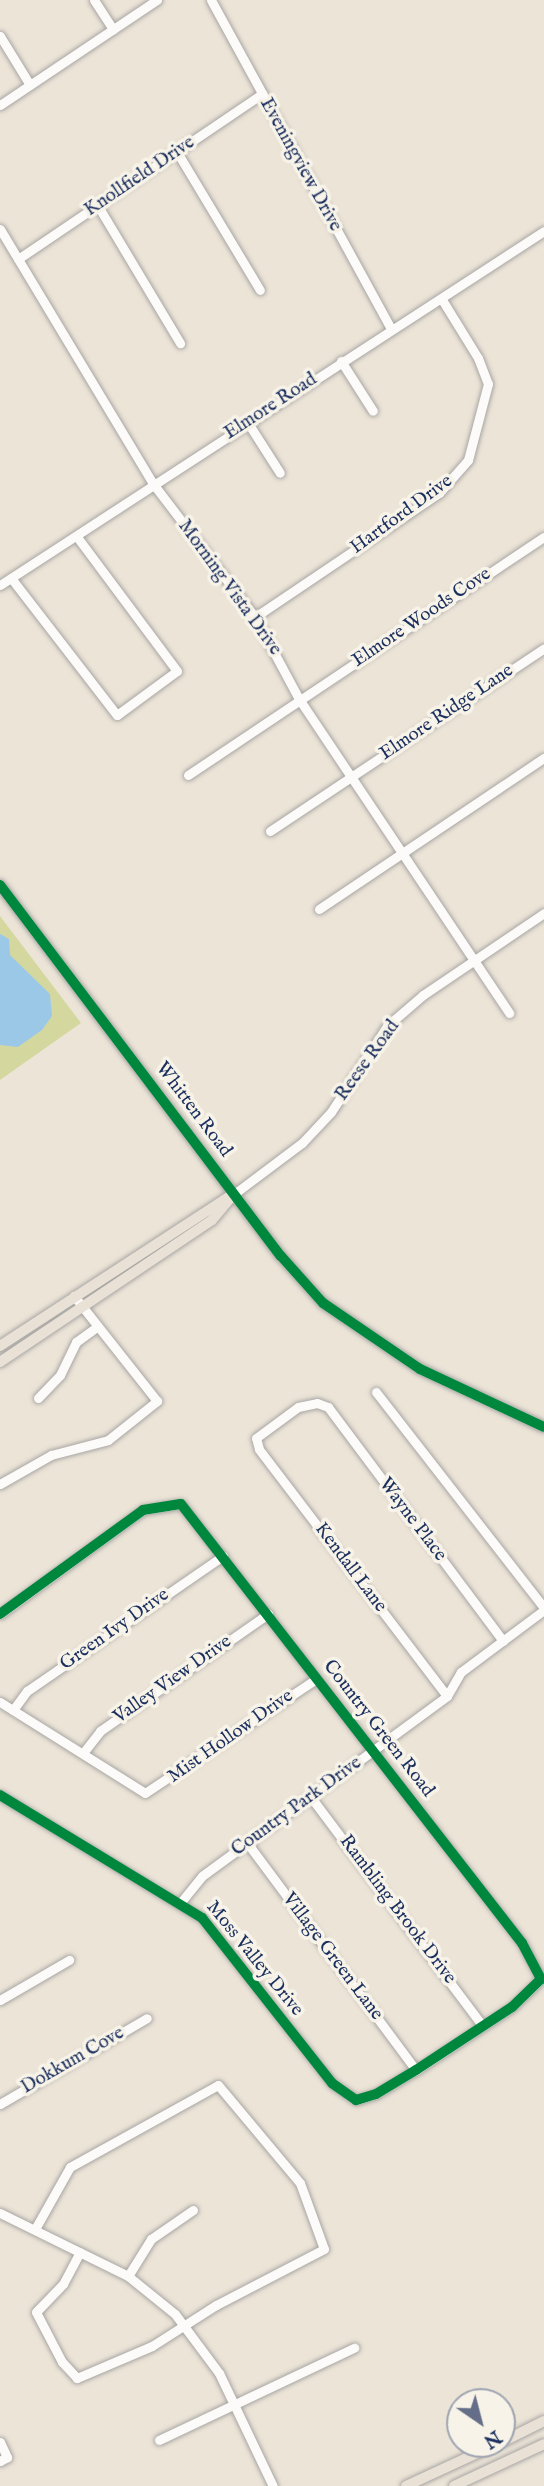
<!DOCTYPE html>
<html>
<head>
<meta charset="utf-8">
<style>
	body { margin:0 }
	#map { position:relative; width:544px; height:2486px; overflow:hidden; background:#ece4d7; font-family:"IM FELL English",serif }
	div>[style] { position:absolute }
	.green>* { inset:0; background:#d4d89f }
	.water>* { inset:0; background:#9cc8e8 }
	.roads { filter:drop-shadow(0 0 2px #a8a6a4) drop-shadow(0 0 2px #a8a6a4) }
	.minor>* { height:9px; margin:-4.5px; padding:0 4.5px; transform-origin:4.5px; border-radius:4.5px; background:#fcfbf9 }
	.major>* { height:10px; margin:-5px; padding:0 5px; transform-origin:5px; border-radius:5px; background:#e9e1d5 }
	.cycleway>* { height:10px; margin:-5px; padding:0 5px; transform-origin:5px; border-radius:5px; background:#00873e }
	span { translate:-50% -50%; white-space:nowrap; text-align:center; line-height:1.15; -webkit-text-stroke:7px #f7f3e8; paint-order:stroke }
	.street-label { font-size:19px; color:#1b2f5e }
	.north { position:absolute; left:446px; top:2388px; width:70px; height:70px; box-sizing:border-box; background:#f7f3e8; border:2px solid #9fa5b1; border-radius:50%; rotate:145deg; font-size:19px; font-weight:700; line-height:28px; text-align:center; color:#1b2f5e }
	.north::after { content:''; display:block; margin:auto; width:24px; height:32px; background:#646e88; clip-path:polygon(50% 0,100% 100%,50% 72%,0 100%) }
</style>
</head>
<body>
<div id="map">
	<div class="green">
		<div style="clip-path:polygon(0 916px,81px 1023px,0 1080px)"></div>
	</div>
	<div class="water">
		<div style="clip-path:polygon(0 934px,9px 939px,10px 955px,50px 994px,52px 1016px,42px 1030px,18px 1047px,0 1045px)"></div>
	</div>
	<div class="roads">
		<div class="minor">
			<div style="left:94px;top:0;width:35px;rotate:57deg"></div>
			<div style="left:211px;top:0;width:375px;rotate:61.3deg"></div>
			<div style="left:0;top:36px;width:57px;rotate:58.5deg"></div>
			<div style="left:0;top:105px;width:189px;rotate:-33.8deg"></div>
			<div style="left:177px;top:152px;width:161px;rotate:59deg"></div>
			<div style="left:98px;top:206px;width:160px;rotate:59.1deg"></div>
			<div style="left:0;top:229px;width:299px;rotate:59deg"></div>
			<div style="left:154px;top:485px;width:166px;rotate:52.6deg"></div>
			<div style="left:255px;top:617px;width:93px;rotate:61.8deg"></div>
			<div style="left:299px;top:699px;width:378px;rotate:56.2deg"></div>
			<div style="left:18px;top:259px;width:295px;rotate:-34.1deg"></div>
			<div style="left:341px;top:361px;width:59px;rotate:57.4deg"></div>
			<div style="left:248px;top:423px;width:59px;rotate:57.4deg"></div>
			<div style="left:11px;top:578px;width:173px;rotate:52.3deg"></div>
			<div style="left:117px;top:715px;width:74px;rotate:-36.3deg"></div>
			<div style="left:177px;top:671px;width:167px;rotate:-126.7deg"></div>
			<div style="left:0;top:585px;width:649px;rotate:-33.05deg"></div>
			<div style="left:255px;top:617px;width:222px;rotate:-34deg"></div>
			<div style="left:439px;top:493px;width:44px;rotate:-48.7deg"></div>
			<div style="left:468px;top:460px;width:79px;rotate:-75.3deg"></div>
			<div style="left:488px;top:384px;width:28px;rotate:-111deg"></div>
			<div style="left:478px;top:358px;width:70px;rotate:-121.7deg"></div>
			<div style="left:188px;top:775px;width:428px;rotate:-33.8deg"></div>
			<div style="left:270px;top:831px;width:329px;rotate:-33.7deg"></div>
			<div style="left:319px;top:909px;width:271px;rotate:-33.9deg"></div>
			<div style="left:234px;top:1194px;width:85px;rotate:-36.9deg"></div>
			<div style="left:302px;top:1143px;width:42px;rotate:-46.9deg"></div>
			<div style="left:331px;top:1112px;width:103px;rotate:-56.9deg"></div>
			<div style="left:387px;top:1026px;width:48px;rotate:-40.7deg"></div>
			<div style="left:423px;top:995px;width:146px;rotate:-34.1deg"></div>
			<div style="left:376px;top:1392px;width:274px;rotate:52.1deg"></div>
			<div style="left:38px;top:1398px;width:32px;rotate:-46deg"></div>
			<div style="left:60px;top:1375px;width:37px;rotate:-64deg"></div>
			<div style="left:76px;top:1342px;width:24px;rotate:-36deg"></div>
			<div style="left:0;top:1484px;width:59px;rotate:-29.6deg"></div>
			<div style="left:51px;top:1455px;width:59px;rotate:-14.7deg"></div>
			<div style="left:108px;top:1440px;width:63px;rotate:-38.5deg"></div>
			<div style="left:157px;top:1401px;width:134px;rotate:-128.3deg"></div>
			<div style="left:0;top:1614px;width:177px;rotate:-36deg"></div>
			<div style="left:143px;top:1510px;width:38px;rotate:-9deg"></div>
			<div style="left:181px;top:1504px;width:556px;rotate:52.16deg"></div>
			<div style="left:522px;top:1943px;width:41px;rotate:62.2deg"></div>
			<div style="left:541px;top:1979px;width:40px;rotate:136deg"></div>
			<div style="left:512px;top:2007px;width:115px;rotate:146.7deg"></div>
			<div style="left:416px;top:2070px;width:47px;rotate:149deg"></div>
			<div style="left:376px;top:2094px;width:21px;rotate:163deg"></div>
			<div style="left:356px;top:2100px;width:29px;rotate:-145deg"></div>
			<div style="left:332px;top:2083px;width:210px;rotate:-128.2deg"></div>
			<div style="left:202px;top:1918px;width:237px;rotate:-148.7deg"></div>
			<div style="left:447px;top:1696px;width:310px;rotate:-127.3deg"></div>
			<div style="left:259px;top:1449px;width:11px;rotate:-105deg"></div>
			<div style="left:256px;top:1438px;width:52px;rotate:-36.4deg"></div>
			<div style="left:298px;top:1407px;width:19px;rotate:-12deg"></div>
			<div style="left:317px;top:1403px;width:12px;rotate:20deg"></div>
			<div style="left:328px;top:1407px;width:292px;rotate:53.2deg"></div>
			<div style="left:0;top:1702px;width:171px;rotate:32.1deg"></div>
			<div style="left:145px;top:1793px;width:206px;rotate:-33.7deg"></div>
			<div style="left:13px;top:1710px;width:24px;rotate:-54deg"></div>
			<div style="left:27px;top:1691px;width:238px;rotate:-34.6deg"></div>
			<div style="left:83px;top:1753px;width:28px;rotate:-52deg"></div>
			<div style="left:100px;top:1731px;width:205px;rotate:-34.9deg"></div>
			<div style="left:310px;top:1796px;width:286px;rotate:53.1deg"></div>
			<div style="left:248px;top:1844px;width:282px;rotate:53.4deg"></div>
			<div style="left:181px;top:1902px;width:33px;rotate:-51deg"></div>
			<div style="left:202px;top:1876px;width:304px;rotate:-36.3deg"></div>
			<div style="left:447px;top:1696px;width:28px;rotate:-60deg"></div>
			<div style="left:461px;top:1672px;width:104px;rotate:-36.8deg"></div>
			<div style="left:0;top:2000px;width:80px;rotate:-30.1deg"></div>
			<div style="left:0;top:2104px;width:170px;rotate:-30.3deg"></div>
			<div style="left:0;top:2213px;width:143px;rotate:26.2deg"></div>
			<div style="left:128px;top:2276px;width:60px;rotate:39deg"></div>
			<div style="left:175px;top:2314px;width:74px;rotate:53.3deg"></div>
			<div style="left:219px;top:2373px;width:125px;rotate:64.5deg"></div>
			<div style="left:35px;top:2229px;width:71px;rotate:-60.6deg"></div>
			<div style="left:70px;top:2167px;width:169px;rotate:-29deg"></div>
			<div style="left:218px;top:2085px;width:128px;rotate:50.1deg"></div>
			<div style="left:300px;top:2183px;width:70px;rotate:70deg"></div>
			<div style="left:324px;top:2249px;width:122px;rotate:152.6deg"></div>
			<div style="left:216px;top:2305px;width:76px;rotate:147.4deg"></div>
			<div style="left:152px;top:2346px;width:82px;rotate:156.9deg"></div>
			<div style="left:77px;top:2378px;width:22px;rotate:-133deg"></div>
			<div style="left:62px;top:2362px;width:56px;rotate:-117.5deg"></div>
			<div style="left:36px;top:2312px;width:39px;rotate:-46deg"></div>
			<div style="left:63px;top:2284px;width:36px;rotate:-62deg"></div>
			<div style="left:128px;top:2276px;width:44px;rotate:-58.1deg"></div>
			<div style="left:151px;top:2239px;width:51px;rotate:-34.6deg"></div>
			<div style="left:159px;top:2440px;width:216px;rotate:-25.3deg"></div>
			<div style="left:0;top:2442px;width:17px;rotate:65deg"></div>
			<div style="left:7px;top:2457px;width:8px;rotate:150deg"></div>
		</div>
		<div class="major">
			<div style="left:0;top:885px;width:465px;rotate:52.9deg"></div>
			<div style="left:281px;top:1256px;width:63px;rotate:48.2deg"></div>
			<div style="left:323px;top:1303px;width:117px;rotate:34.2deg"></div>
			<div style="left:420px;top:1369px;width:137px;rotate:25.1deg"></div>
			<div style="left:0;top:1346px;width:273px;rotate:-33.1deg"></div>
			<div style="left:0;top:1362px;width:255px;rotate:-33.8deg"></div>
			<div style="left:212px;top:1220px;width:34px;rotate:-50deg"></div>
			<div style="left:502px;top:2442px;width:47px;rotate:-26.6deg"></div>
			<div style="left:406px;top:2486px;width:100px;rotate:-24.8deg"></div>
			<div style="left:454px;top:2486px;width:99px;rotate:-25deg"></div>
		</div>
	</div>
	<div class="cycleway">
		<div style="left:0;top:885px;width:465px;rotate:52.9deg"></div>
		<div style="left:281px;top:1256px;width:63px;rotate:48.2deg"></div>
		<div style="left:323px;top:1303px;width:117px;rotate:34.2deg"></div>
		<div style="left:420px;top:1369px;width:137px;rotate:25.1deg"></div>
		<div style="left:0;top:1614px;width:177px;rotate:-36deg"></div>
		<div style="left:143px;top:1510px;width:38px;rotate:-9deg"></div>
		<div style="left:181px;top:1504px;width:556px;rotate:52.16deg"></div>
		<div style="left:522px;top:1943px;width:41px;rotate:62.2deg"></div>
		<div style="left:541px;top:1979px;width:40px;rotate:136deg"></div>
		<div style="left:512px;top:2007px;width:115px;rotate:146.7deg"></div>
		<div style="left:416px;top:2070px;width:47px;rotate:149deg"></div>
		<div style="left:376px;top:2094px;width:21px;rotate:163deg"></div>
		<div style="left:356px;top:2100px;width:29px;rotate:-145deg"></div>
		<div style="left:332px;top:2083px;width:210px;rotate:-128.2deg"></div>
		<div style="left:202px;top:1918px;width:237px;rotate:-148.7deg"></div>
	</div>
	<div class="street-label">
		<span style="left:300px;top:165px;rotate:61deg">Eveningview Drive</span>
		<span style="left:140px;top:177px;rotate:-34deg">Knollfield Drive</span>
		<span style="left:271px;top:407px;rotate:-33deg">Elmore Road</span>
		<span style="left:402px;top:515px;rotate:-36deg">Hartford Drive</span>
		<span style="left:229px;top:588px;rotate:54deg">Morning Vista Drive</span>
		<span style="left:422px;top:618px;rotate:-34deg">Elmore Woods Cove</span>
		<span style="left:447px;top:713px;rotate:-34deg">Elmore Ridge Lane</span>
		<span style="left:368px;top:1061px;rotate:-54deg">Reese Road</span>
		<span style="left:193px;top:1110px;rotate:53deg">Whitten Road</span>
		<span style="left:412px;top:1520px;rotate:53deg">Wayne Place</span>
		<span style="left:350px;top:1568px;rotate:53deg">Kendall Lane</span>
		<span style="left:115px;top:1630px;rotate:-35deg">Green Ivy Drive</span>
		<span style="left:173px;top:1680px;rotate:-35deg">Valley View Drive</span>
		<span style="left:378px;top:1729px;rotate:52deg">Country Green Road</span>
		<span style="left:231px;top:1737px;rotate:-35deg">Mist Hollow Drive</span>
		<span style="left:297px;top:1807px;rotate:-36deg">Country Park Drive</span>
		<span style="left:397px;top:1910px;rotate:53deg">Rambling Brook Drive</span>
		<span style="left:332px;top:1957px;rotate:53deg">Village Green Lane</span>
		<span style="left:254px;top:1959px;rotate:51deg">Moss Valley Drive</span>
		<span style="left:73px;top:2061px;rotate:-30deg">Dokkum Cove</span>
	</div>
	<div class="north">N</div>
</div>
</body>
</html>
